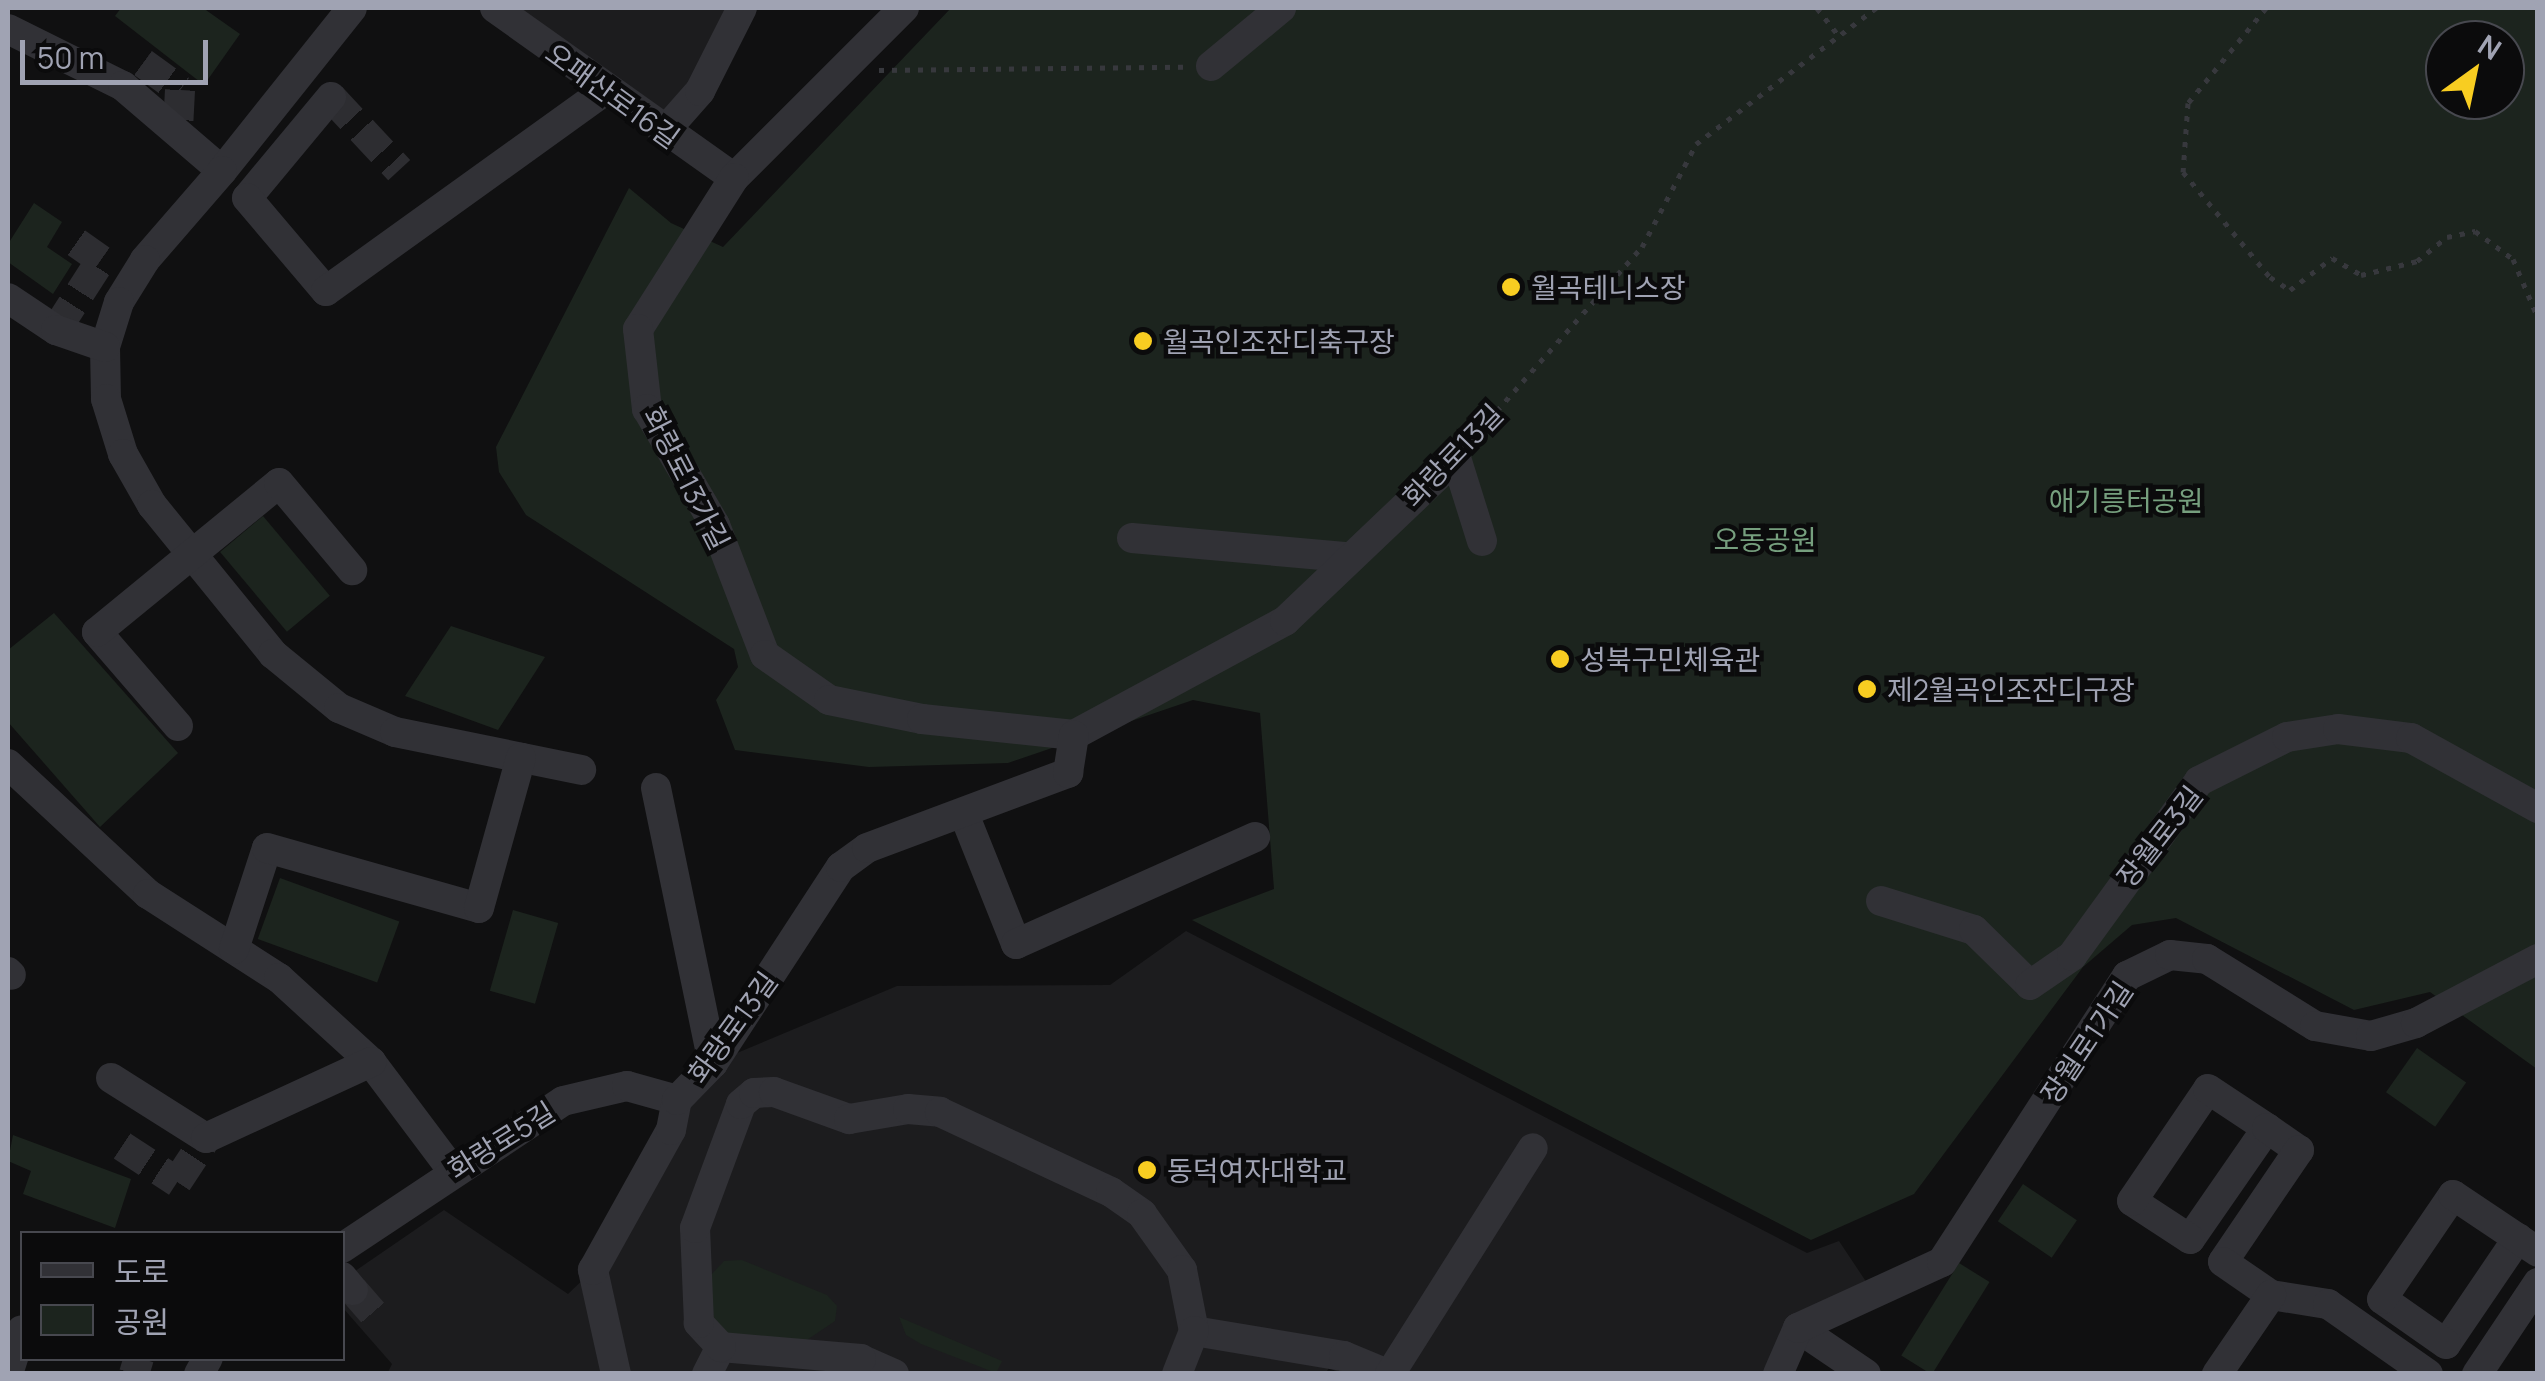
<!DOCTYPE html>
<html>
<head>
<meta charset="utf-8">
<style>
	body { margin:0 }
	#map { position:relative; width:2545px; height:1381px; overflow:hidden; background:#101011; font-family:Manrope,"Noto Sans KR",sans-serif }
	div>[style] { position:absolute }
	.built>* { inset:0; background:#1c1c1e }
	.green>* { inset:0; background:#1c241e; transform-origin:0 0 }
	.minor-tunnel>* { height:30px; margin-top:-15px; transform-origin:0; background:repeating-linear-gradient(90deg,#2d2d31 0 30px,transparent 0 45px) }
	.path>* { height:5px; margin-top:-2.5px; transform-origin:0; background:repeating-linear-gradient(90deg,#37383d 0 5px,transparent 0 13px) }
	.minor>* { height:30px; margin:-15px; padding:0 15px; transform-origin:15px; border-radius:15px; background:#313136 }
	.dots>* { width:28px; height:28px; translate:-50% -50%; box-sizing:border-box; border:5px solid #0b0b0c; border-radius:50% }
	span { translate:-50% -50%; white-space:nowrap; text-align:center; line-height:1.15; -webkit-text-stroke:9px #0b0b0c; paint-order:stroke }
	.street-label { font-size:28px; color:#a0a3b3 }
	.poi-label { font-size:28px; color:#a0a3b3 }
	.left { translate:0 -50%; text-align:left }
	.park-label { font-size:28px; color:#769f7e }
	.frame { position:absolute; inset:0; border:10px solid #a0a3b3; pointer-events:none }
	.legend { position:absolute; left:20px; top:1231px; width:325px; height:130px; box-sizing:border-box; background:#0b0b0c; border:2px solid #47484f; margin:0; padding:12px 18px; list-style:none; font-size:30px; color:#a0a3b3 }
	.legend li { display:flex; align-items:center; gap:20px; height:50px }
	.legend b { width:50px; border:2px solid #47484f }
	.north { position:absolute; left:2425px; top:20px; width:100px; height:100px; box-sizing:border-box; background:#0b0b0c; border:2px solid #47484f; border-radius:50%; rotate:33deg; font-size:28px; font-weight:700; line-height:40px; text-align:center; color:#a0a3b3 }
	.north::after { content:''; display:block; margin:auto; width:35px; height:45px; background:#f8cd21; clip-path:polygon(50% 0,100% 100%,50% 72%,0 100%) }
	.scale { position:absolute; left:20px; top:40px; width:188px; height:45px; box-sizing:border-box; border:5px solid #a0a3b3; border-top:0; padding-left:12px; font-size:30px; line-height:35px; white-space:nowrap; color:#a0a3b3; -webkit-text-stroke:8px #0b0b0c; paint-order:stroke }
</style>
</head>
<body>
<div id="map">
	<div class="built">
		<div style="clip-path:polygon(495px 8px,742px 8px,663px 133px)"></div>
		<div style="clip-path:polygon(1186px 931px,1807px 1253px,1839px 1241px,1871px 1289px,1765px 1373px,1342px 1374px,1329px 1368px,1325px 1374px,387px 1374px,392px 1364px,343px 1308px,342px 1280px,444px 1210px,568px 1294px,593px 1270px,713px 1063px,897px 986px,1110px 985px)"></div>
	</div>
	<div class="green">
		<div style="clip-path:polygon(121px 8px,203px 8px,240px 34px,204px 85px,115px 16px)"></div>
		<div style="clip-path:polygon(evenodd,951px 8px,2537px 8px,2537px 1069px,2430px 992px,2354px 1010px,2176px 918px,2132px 925px,2083px 967px,1914px 1194px,1811px 1240px,1192px 920px,1274px 889px,1260px 713px,1193px 700px,1008px 763px,869px 767px,735px 750px,716px 700px,738px 667px,734px 649px,526px 515px,499px 472px,496px 447px,629px 188px,671px 223px,723px 247px,951px 8px,2445px 40px,2505px 40px,2505px 100px,2445px 100px,2445px 40px)"></div>
		<div style="clip-path:polygon(34px 203px,62px 222px,47px 247px,72px 264px,53px 294px,8px 262px,8px 244px)"></div>
		<div style="left:263px;top:516px;width:104px;height:56px;rotate:50deg"></div>
		<div style="clip-path:polygon(54px 613px,178px 753px,100px 827px,8px 722px,8px 650px)"></div>
		<div style="clip-path:polygon(451px 626px,545px 657px,498px 730px,405px 696px)"></div>
		<div style="left:280px;top:878px;width:127px;height:65px;rotate:20deg"></div>
		<div style="left:513px;top:910px;width:47px;height:84px;rotate:16deg"></div>
		<div style="left:2417px;top:1048px;width:60px;height:54px;rotate:35deg"></div>
		<div style="clip-path:polygon(13px 1135px,131px 1179px,115px 1228px,23px 1194px,31px 1171px,8px 1161px)"></div>
		<div style="left:2023px;top:1184px;width:65px;height:45px;rotate:34deg"></div>
		<div style="clip-path:polygon(742px 1260px,827px 1295px,837px 1306px,835px 1321px,804px 1342px,722px 1334px,714px 1325px,710px 1276px,724px 1261px)"></div>
		<div style="left:1959px;top:1263px;width:36px;height:109px;rotate:32deg"></div>
		<div style="clip-path:polygon(899px 1317px,1002px 1361px,996px 1373px,921px 1344px,906px 1335px)"></div>
	</div>
	<div class="minor-tunnel">
		<div style="left:143px;top:63px;width:46px;rotate:36.1deg"></div>
		<div style="left:180px;top:90px;width:39px;rotate:93deg"></div>
		<div style="left:331px;top:97px;width:100px;rotate:47deg"></div>
		<div style="left:56px;top:330px;width:83px;rotate:-57.3deg"></div>
		<div style="left:101px;top:260px;width:39px;rotate:-145deg"></div>
		<div style="left:122px;top:1146px;width:66px;rotate:33.2deg"></div>
		<div style="left:177px;top:1182px;width:53px;rotate:-56.6deg"></div>
		<div style="left:353px;top:1290px;width:38px;rotate:49deg"></div>
		<div style="left:134px;top:1374px;width:17px;rotate:-73deg"></div>
	</div>
	<div class="path">
		<div style="left:1817px;top:8px;width:37px;rotate:52deg"></div>
		<div style="left:2266px;top:8px;width:123px;rotate:129.4deg"></div>
		<div style="left:2188px;top:103px;width:69px;rotate:94.1deg"></div>
		<div style="left:2183px;top:172px;width:136px;rotate:50.4deg"></div>
		<div style="left:2270px;top:277px;width:24px;rotate:33deg"></div>
		<div style="left:2290px;top:290px;width:53px;rotate:-37.3deg"></div>
		<div style="left:2332px;top:258px;width:34px;rotate:30deg"></div>
		<div style="left:2361px;top:275px;width:58px;rotate:-14deg"></div>
		<div style="left:2417px;top:261px;width:38px;rotate:-39deg"></div>
		<div style="left:2447px;top:237px;width:29px;rotate:-12deg"></div>
		<div style="left:2475px;top:231px;width:47px;rotate:36.4deg"></div>
		<div style="left:2513px;top:259px;width:64px;rotate:67deg"></div>
		<div style="left:879px;top:70px;width:304px;rotate:-0.6deg"></div>
		<div style="left:1471px;top:440px;width:258px;rotate:-48.5deg"></div>
		<div style="left:1642px;top:247px;width:116px;rotate:-62.3deg"></div>
		<div style="left:1696px;top:144px;width:226px;rotate:-37.1deg"></div>
	</div>
	<div class="minor">
		<div style="left:495px;top:8px;width:293px;rotate:35.4deg"></div>
		<div style="left:904px;top:8px;width:240px;rotate:135deg"></div>
		<div style="left:734px;top:178px;width:179px;rotate:122.4deg"></div>
		<div style="left:638px;top:329px;width:81px;rotate:83.6deg"></div>
		<div style="left:647px;top:409px;width:134px;rotate:59.6deg"></div>
		<div style="left:715px;top:525px;width:139px;rotate:69deg"></div>
		<div style="left:765px;top:655px;width:78px;rotate:35.1deg"></div>
		<div style="left:829px;top:700px;width:95px;rotate:11.5deg"></div>
		<div style="left:922px;top:719px;width:153px;rotate:6deg"></div>
		<div style="left:8px;top:29px;width:128px;rotate:26.4deg"></div>
		<div style="left:123px;top:86px;width:130px;rotate:40.6deg"></div>
		<div style="left:222px;top:171px;width:208px;rotate:-51.4deg"></div>
		<div style="left:1211px;top:66px;width:91px;rotate:-39.6deg"></div>
		<div style="left:331px;top:97px;width:131px;rotate:129.7deg"></div>
		<div style="left:247px;top:198px;width:122px;rotate:49.7deg"></div>
		<div style="left:326px;top:291px;width:342px;rotate:-35.7deg"></div>
		<div style="left:663px;top:133px;width:56px;rotate:-48.6deg"></div>
		<div style="left:700px;top:91px;width:93px;rotate:-63.2deg"></div>
		<div style="left:222px;top:171px;width:118px;rotate:130.9deg"></div>
		<div style="left:145px;top:260px;width:49px;rotate:121.8deg"></div>
		<div style="left:119px;top:302px;width:47px;rotate:107.3deg"></div>
		<div style="left:105px;top:347px;width:52px;rotate:88.9deg"></div>
		<div style="left:106px;top:399px;width:58px;rotate:72.8deg"></div>
		<div style="left:123px;top:454px;width:59px;rotate:60.4deg"></div>
		<div style="left:152px;top:505px;width:192px;rotate:50.9deg"></div>
		<div style="left:273px;top:654px;width:85px;rotate:39.3deg"></div>
		<div style="left:339px;top:708px;width:61px;rotate:23.2deg"></div>
		<div style="left:395px;top:732px;width:190px;rotate:11.5deg"></div>
		<div style="left:8px;top:298px;width:58px;rotate:33.7deg"></div>
		<div style="left:56px;top:330px;width:52px;rotate:19.1deg"></div>
		<div style="left:1132px;top:538px;width:216px;rotate:5.1deg"></div>
		<div style="left:178px;top:726px;width:124px;rotate:-130.8deg"></div>
		<div style="left:97px;top:632px;width:235px;rotate:-39.3deg"></div>
		<div style="left:279px;top:483px;width:114px;rotate:50deg"></div>
		<div style="left:1074px;top:735px;width:240px;rotate:-28.4deg"></div>
		<div style="left:1285px;top:621px;width:236px;rotate:-43.6deg"></div>
		<div style="left:1456px;top:458px;width:87px;rotate:72.6deg"></div>
		<div style="left:8px;top:764px;width:191px;rotate:42.9deg"></div>
		<div style="left:148px;top:894px;width:156px;rotate:32.7deg"></div>
		<div style="left:279px;top:978px;width:125px;rotate:42.4deg"></div>
		<div style="left:371px;top:1062px;width:135px;rotate:53.1deg"></div>
		<div style="left:656px;top:788px;width:281px;rotate:78.3deg"></div>
		<div style="left:964px;top:814px;width:140px;rotate:68.2deg"></div>
		<div style="left:1016px;top:944px;width:262px;rotate:-24.1deg"></div>
		<div style="left:1881px;top:901px;width:97px;rotate:17.3deg"></div>
		<div style="left:1974px;top:930px;width:78px;rotate:44.5deg"></div>
		<div style="left:2030px;top:985px;width:51px;rotate:-34.6deg"></div>
		<div style="left:2072px;top:956px;width:216px;rotate:-54deg"></div>
		<div style="left:2199px;top:781px;width:98px;rotate:-26.6deg"></div>
		<div style="left:2287px;top:737px;width:52px;rotate:-8.9deg"></div>
		<div style="left:2338px;top:729px;width:74px;rotate:7deg"></div>
		<div style="left:2411px;top:738px;width:145px;rotate:28.9deg"></div>
		<div style="left:234px;top:949px;width:106px;rotate:-71.9deg"></div>
		<div style="left:267px;top:848px;width:220px;rotate:15.8deg"></div>
		<div style="left:479px;top:908px;width:156px;rotate:-74.4deg"></div>
		<div style="left:8px;top:972px;width:4px;rotate:45deg"></div>
		<div style="left:111px;top:1078px;width:112px;rotate:32.3deg"></div>
		<div style="left:206px;top:1138px;width:182px;rotate:-24.7deg"></div>
		<div style="left:2267px;top:1128px;width:135px;rotate:124.7deg"></div>
		<div style="left:2190px;top:1239px;width:69px;rotate:-146.8deg"></div>
		<div style="left:2132px;top:1201px;width:135px;rotate:-55.8deg"></div>
		<div style="left:2208px;top:1089px;width:71px;rotate:33.5deg"></div>
		<div style="left:2267px;top:1128px;width:39px;rotate:35deg"></div>
		<div style="left:2299px;top:1150px;width:135px;rotate:124.2deg"></div>
		<div style="left:2223px;top:1262px;width:58px;rotate:34.5deg"></div>
		<div style="left:2271px;top:1295px;width:58px;rotate:9deg"></div>
		<div style="left:2328px;top:1304px;width:122px;rotate:35deg"></div>
		<div style="left:2518px;top:1238px;width:128px;rotate:124.2deg"></div>
		<div style="left:2446px;top:1344px;width:78px;rotate:-144.9deg"></div>
		<div style="left:2382px;top:1299px;width:126px;rotate:-55.7deg"></div>
		<div style="left:2453px;top:1195px;width:102px;rotate:33.8deg"></div>
		<div style="left:342px;top:1248px;width:265px;rotate:-33.6deg"></div>
		<div style="left:563px;top:1101px;width:66px;rotate:-13.2deg"></div>
		<div style="left:627px;top:1086px;width:52px;rotate:15.6deg"></div>
		<div style="left:342px;top:1277px;width:17px;rotate:50deg"></div>
		<div style="left:1798px;top:1328px;width:82px;rotate:34.1deg"></div>
		<div style="left:1194px;top:1331px;width:152px;rotate:9.5deg"></div>
		<div style="left:1344px;top:1356px;width:47px;rotate:22.7deg"></div>
		<div style="left:8px;top:1374px;width:46px;rotate:-72.3deg"></div>
		<div style="left:199px;top:1374px;width:18px;rotate:-61deg"></div>
		<div style="left:616px;top:1374px;width:107px;rotate:-102.5deg"></div>
		<div style="left:593px;top:1270px;width:160px;rotate:-60.9deg"></div>
		<div style="left:671px;top:1130px;width:31px;rotate:-79deg"></div>
		<div style="left:677px;top:1100px;width:52px;rotate:-45.8deg"></div>
		<div style="left:713px;top:1063px;width:234px;rotate:-56.9deg"></div>
		<div style="left:841px;top:867px;width:32px;rotate:-36deg"></div>
		<div style="left:867px;top:848px;width:215px;rotate:-20.5deg"></div>
		<div style="left:1068px;top:773px;width:38px;rotate:-81deg"></div>
		<div style="left:707px;top:1374px;width:30px;rotate:-63deg"></div>
		<div style="left:894px;top:1374px;width:36px;rotate:-156deg"></div>
		<div style="left:861px;top:1359px;width:141px;rotate:-175.1deg"></div>
		<div style="left:721px;top:1347px;width:33px;rotate:-133deg"></div>
		<div style="left:699px;top:1323px;width:95px;rotate:-92.4deg"></div>
		<div style="left:695px;top:1228px;width:132px;rotate:-69.6deg"></div>
		<div style="left:741px;top:1104px;width:17px;rotate:-40deg"></div>
		<div style="left:754px;top:1093px;width:20px;rotate:-3deg"></div>
		<div style="left:774px;top:1092px;width:80px;rotate:19.8deg"></div>
		<div style="left:849px;top:1119px;width:60px;rotate:-9.6deg"></div>
		<div style="left:908px;top:1109px;width:32px;rotate:5deg"></div>
		<div style="left:940px;top:1112px;width:189px;rotate:25.1deg"></div>
		<div style="left:1111px;top:1192px;width:38px;rotate:35deg"></div>
		<div style="left:1142px;top:1214px;width:69px;rotate:54.5deg"></div>
		<div style="left:1182px;top:1270px;width:62px;rotate:78.9deg"></div>
		<div style="left:1194px;top:1331px;width:46px;rotate:111.6deg"></div>
		<div style="left:1390px;top:1374px;width:267px;rotate:-57.7deg"></div>
		<div style="left:1778px;top:1374px;width:50px;rotate:-66.5deg"></div>
		<div style="left:1798px;top:1328px;width:158px;rotate:-24.6deg"></div>
		<div style="left:1942px;top:1262px;width:341px;rotate:-57.1deg"></div>
		<div style="left:2127px;top:976px;width:48px;rotate:-26deg"></div>
		<div style="left:2170px;top:955px;width:37px;rotate:6deg"></div>
		<div style="left:2207px;top:959px;width:127px;rotate:31.8deg"></div>
		<div style="left:2315px;top:1026px;width:57px;rotate:10.1deg"></div>
		<div style="left:2371px;top:1036px;width:47px;rotate:-16.1deg"></div>
		<div style="left:2416px;top:1023px;width:138px;rotate:-27.7deg"></div>
		<div style="left:2217px;top:1374px;width:96px;rotate:-55.6deg"></div>
		<div style="left:2477px;top:1374px;width:110px;rotate:-56.2deg"></div>
	</div>
	<div class="dots">
		<div style="left:1511px;top:287px;background:#f8cd21"></div>
		<div style="left:1143px;top:341px;background:#f8cd21"></div>
		<div style="left:1560px;top:659px;background:#f8cd21"></div>
		<div style="left:1867px;top:689px;background:#f8cd21"></div>
		<div style="left:1147px;top:1170px;background:#f8cd21"></div>
	</div>
	<div class="street-label">
		<span style="left:613px;top:95px;rotate:36deg">오패산로16길</span>
		<span style="left:1452px;top:455px;rotate:-46deg">화랑로13길</span>
		<span style="left:687px;top:478px;rotate:63deg">화랑로13가길</span>
		<span style="left:2159px;top:836px;rotate:-52deg">장월로3길</span>
		<span style="left:732px;top:1027px;rotate:-54deg">화랑로13길</span>
		<span style="left:2086px;top:1042px;rotate:-56deg">장월로1가길</span>
		<span style="left:501px;top:1140px;rotate:-32deg">화랑로5길</span>
	</div>
	<div class="poi-label">
		<span class="left" style="left:1531px;top:287px">월곡테니스장</span>
		<span class="left" style="left:1163px;top:341px">월곡인조잔디축구장</span>
		<span class="left" style="left:1580px;top:659px">성북구민체육관</span>
		<span class="left" style="left:1887px;top:689px">제2월곡인조잔디구장</span>
		<span class="left" style="left:1167px;top:1170px">동덕여자대학교</span>
	</div>
	<div class="park-label">
		<span style="left:2126px;top:500px">애기릉터공원</span>
		<span style="left:1765px;top:539px">오동공원</span>
	</div>
	<div class="frame"></div>
	<ul class="legend">
	<li><b style="height:12px;background:#313136"></b>도로</li>
	<li><b style="height:28px;background:#1c241e"></b>공원</li>
	</ul>
	<div class="north">N</div>
	<div class="scale">50 m</div>
</div>
</body>
</html>
